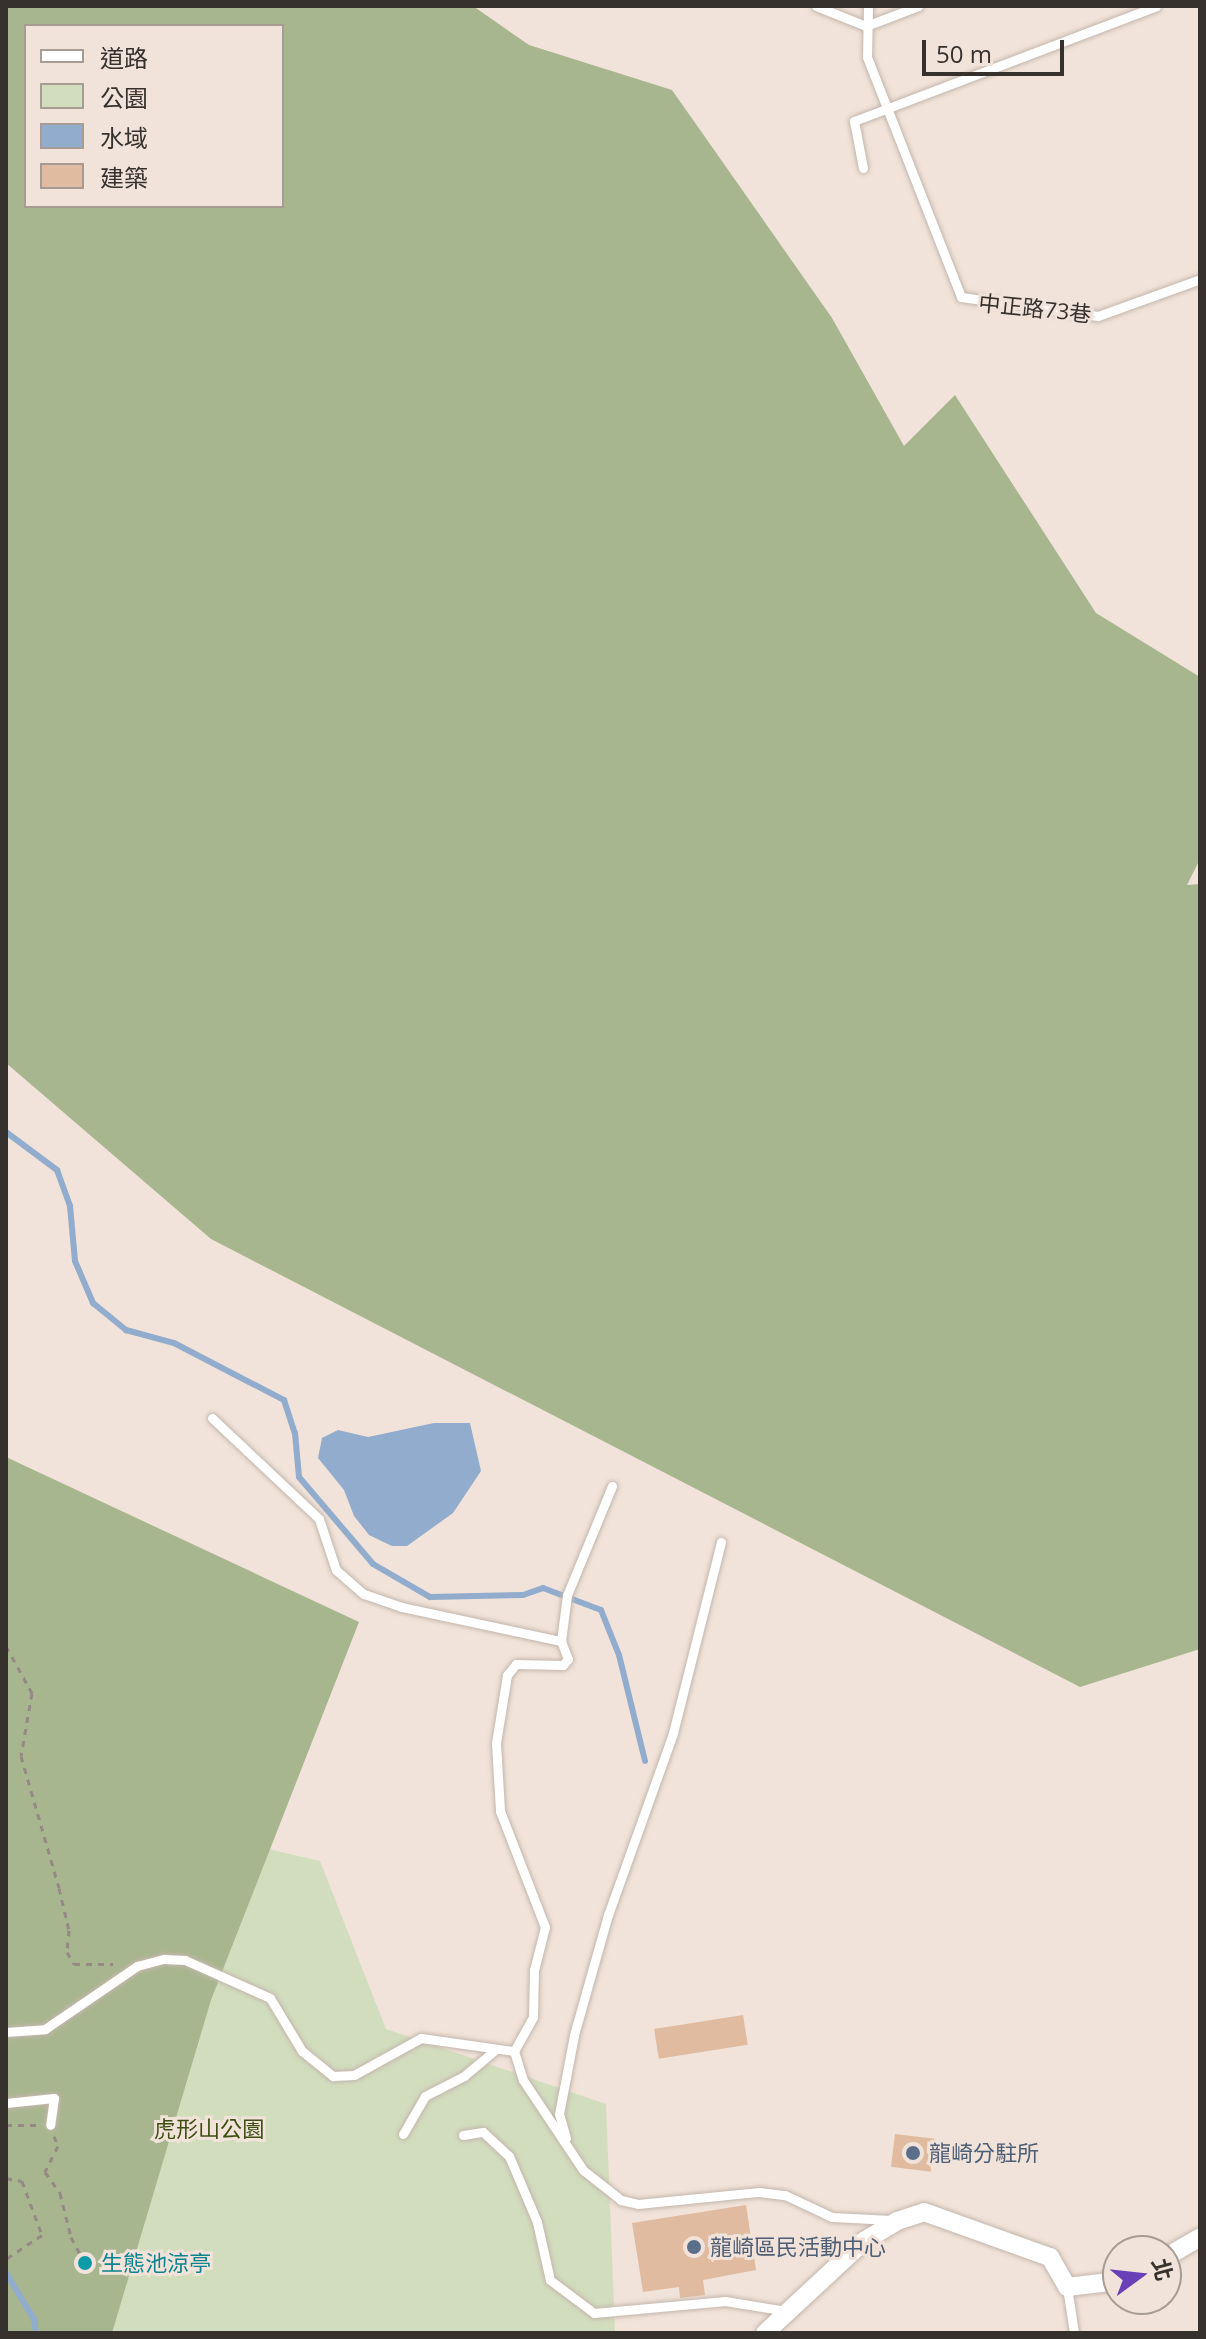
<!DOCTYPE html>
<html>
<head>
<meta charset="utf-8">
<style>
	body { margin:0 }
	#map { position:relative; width:1206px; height:2339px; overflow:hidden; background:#f1e3d9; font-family:"Open Sans","Noto Sans TC",sans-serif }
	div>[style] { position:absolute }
	.green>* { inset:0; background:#d2ddbe }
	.forest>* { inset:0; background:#a8b68f }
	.water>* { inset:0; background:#91accc }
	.stream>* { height:6px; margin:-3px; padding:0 3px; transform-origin:3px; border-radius:3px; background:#91accc }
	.building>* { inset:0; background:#e0bba0; transform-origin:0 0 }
	.path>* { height:3px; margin-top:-1.5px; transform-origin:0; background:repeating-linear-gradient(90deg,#948a83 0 6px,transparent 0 12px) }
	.roads { filter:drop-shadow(0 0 2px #c3b6ac) drop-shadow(0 0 2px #c3b6ac) }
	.service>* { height:9px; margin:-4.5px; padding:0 4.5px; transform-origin:4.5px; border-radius:4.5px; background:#fff }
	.minor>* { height:18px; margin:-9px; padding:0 9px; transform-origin:9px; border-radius:9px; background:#fff }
	.dots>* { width:22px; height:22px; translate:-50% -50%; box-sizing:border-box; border:4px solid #f1e3d9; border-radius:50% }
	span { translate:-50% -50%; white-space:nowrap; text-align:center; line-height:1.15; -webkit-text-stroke:6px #f1e3d9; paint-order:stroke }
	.street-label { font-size:22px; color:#37312d }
	.park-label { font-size:22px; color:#3d4e12 }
	.service-label { font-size:22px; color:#4e5e75 }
	.left { translate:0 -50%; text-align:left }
	.culture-label { font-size:22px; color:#0d838f }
	.frame { position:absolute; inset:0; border:8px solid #37312d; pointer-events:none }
	.legend { position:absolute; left:24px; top:24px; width:260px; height:184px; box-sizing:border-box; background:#f1e3d9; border:2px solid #a79c94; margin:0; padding:10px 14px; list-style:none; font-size:24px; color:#37312d }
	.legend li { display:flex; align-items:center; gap:16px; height:40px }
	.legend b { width:40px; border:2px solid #a79c94 }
	.north { position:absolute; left:1102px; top:2235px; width:80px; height:80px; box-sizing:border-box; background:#f1e3d9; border:2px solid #a79c94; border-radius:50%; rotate:75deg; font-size:22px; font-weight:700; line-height:32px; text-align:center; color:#37312d }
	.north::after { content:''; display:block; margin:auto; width:28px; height:36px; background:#6a40b8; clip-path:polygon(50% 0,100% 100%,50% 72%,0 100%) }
	.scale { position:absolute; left:922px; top:40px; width:142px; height:36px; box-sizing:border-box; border:4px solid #37312d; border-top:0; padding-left:10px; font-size:24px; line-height:28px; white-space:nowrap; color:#37312d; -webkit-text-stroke:6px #f1e3d9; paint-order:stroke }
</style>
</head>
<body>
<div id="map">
	<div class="green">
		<div style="clip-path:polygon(6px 1789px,320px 1861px,386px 2029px,606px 2104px,615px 2333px,6px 2333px)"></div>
	</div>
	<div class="forest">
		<div style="clip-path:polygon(evenodd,6px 6px,473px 6px,529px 45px,672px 90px,832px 318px,904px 446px,955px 395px,1096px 613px,1200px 677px,1200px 859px,1187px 885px,1200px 884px,1200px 1649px,1080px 1687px,211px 1239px,6px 1063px,6px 6px,26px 26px,282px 26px,282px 206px,26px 206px,26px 26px)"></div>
		<div style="clip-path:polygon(6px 1457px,359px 1622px,211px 2000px,112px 2333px,6px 2333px)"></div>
	</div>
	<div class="water">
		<div style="clip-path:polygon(434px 1423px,470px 1423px,481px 1471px,453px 1513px,407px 1546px,392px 1546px,369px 1535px,354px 1516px,344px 1490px,318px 1458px,322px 1438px,338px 1430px,368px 1437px)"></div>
	</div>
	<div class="stream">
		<div style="left:6px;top:1132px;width:64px;rotate:36.7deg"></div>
		<div style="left:57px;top:1170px;width:38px;rotate:70deg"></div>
		<div style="left:70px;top:1206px;width:55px;rotate:84.8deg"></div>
		<div style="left:75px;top:1261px;width:46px;rotate:66.8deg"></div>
		<div style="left:93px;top:1303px;width:43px;rotate:39.3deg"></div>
		<div style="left:126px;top:1330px;width:50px;rotate:15.2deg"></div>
		<div style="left:174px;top:1343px;width:124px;rotate:27.4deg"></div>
		<div style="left:284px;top:1400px;width:35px;rotate:72deg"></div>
		<div style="left:295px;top:1433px;width:44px;rotate:84.8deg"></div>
		<div style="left:299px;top:1477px;width:114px;rotate:49.6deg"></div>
		<div style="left:373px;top:1564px;width:66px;rotate:30.1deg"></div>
		<div style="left:430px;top:1597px;width:93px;rotate:-1.2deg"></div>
		<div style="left:523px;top:1595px;width:21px;rotate:-19deg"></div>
		<div style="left:543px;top:1588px;width:62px;rotate:20.8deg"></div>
		<div style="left:601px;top:1610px;width:48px;rotate:68.2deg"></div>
		<div style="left:619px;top:1655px;width:109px;rotate:76.2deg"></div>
		<div style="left:6px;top:2273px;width:54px;rotate:58.7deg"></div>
		<div style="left:34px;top:2319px;width:14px;rotate:82deg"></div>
	</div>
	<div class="building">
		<div style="left:743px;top:2015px;width:30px;height:90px;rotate:81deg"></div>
		<div style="left:895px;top:2134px;width:40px;height:33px;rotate:7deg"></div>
		<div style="clip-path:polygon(746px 2205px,756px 2270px,703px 2280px,705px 2295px,680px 2298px,679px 2287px,643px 2292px,632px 2223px)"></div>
	</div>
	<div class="path">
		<div style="left:6px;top:1646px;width:54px;rotate:61deg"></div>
		<div style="left:32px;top:1693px;width:64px;rotate:99.9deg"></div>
		<div style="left:21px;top:1756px;width:137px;rotate:73.9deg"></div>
		<div style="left:59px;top:1888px;width:43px;rotate:76.6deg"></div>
		<div style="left:69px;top:1930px;width:22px;rotate:95deg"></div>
		<div style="left:67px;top:1952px;width:14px;rotate:60deg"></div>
		<div style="left:74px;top:1964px;width:39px"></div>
		<div style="left:6px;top:2125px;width:32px"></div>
		<div style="left:54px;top:2136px;width:11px;rotate:68deg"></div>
		<div style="left:58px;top:2146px;width:29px;rotate:117deg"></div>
		<div style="left:45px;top:2172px;width:26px;rotate:54deg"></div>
		<div style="left:60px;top:2193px;width:45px;rotate:76deg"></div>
		<div style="left:71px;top:2237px;width:30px;rotate:62deg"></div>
		<div style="left:6px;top:2178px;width:16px;rotate:11deg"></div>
		<div style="left:22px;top:2181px;width:58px;rotate:69.7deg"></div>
		<div style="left:42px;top:2235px;width:43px;rotate:146.3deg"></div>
	</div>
	<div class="roads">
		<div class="service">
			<div style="left:816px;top:6px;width:54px;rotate:21.8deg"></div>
			<div style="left:866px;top:26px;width:56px;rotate:-21deg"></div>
			<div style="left:868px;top:6px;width:51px;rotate:91.1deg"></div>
			<div style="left:867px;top:57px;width:258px;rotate:68.6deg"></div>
			<div style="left:961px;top:297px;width:138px;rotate:7.9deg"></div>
			<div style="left:1098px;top:316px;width:109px;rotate:-19.9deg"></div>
			<div style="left:863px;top:168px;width:48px;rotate:-100.8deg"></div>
			<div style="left:854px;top:121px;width:323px;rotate:-20.8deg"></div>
			<div style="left:212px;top:1418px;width:147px;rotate:43.3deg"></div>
			<div style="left:319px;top:1519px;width:54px;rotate:71.6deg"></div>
			<div style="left:336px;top:1570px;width:37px;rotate:41deg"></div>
			<div style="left:364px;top:1594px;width:40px;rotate:18.9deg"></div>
			<div style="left:402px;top:1607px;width:163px;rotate:12.1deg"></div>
			<div style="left:612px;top:1486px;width:118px;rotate:112.4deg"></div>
			<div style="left:567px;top:1595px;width:46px;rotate:97.4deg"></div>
			<div style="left:561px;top:1641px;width:19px;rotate:69deg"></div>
			<div style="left:568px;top:1659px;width:8px;rotate:130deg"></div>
			<div style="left:563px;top:1665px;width:47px;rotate:-178.8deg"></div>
			<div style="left:516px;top:1664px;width:14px;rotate:129deg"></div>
			<div style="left:507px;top:1675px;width:69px;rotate:99.2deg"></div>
			<div style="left:496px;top:1743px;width:68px;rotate:86.6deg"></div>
			<div style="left:500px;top:1811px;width:124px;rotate:68.8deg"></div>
			<div style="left:545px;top:1927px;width:44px;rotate:104.3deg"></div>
			<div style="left:534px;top:1970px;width:47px;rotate:91.2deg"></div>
			<div style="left:533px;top:2017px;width:39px;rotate:119deg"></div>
			<div style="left:514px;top:2051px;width:30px;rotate:73deg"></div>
			<div style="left:523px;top:2080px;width:108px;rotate:56.3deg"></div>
			<div style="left:583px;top:2170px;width:48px;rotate:38.3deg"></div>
			<div style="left:621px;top:2200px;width:17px;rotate:13deg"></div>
			<div style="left:638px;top:2204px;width:122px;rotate:-5.7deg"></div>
			<div style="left:759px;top:2192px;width:26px;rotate:7deg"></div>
			<div style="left:785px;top:2195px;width:52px;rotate:25.1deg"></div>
			<div style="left:832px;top:2217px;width:59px;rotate:2.9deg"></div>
			<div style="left:6px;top:2032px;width:39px;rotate:-4deg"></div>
			<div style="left:45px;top:2029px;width:112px;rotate:-34.4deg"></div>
			<div style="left:137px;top:1966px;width:28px;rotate:-15deg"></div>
			<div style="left:164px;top:1959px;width:21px;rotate:3deg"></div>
			<div style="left:185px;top:1960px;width:93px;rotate:24.1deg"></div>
			<div style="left:270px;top:1998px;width:62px;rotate:58.9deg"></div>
			<div style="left:302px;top:2051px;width:40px;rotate:39deg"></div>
			<div style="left:333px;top:2076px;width:21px;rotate:-3deg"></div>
			<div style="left:354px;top:2075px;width:77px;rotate:-28.9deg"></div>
			<div style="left:421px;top:2038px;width:94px;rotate:8deg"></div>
			<div style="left:6px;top:2103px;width:48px;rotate:-5.9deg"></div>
			<div style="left:54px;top:2098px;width:27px;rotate:98deg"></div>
			<div style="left:403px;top:2134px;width:44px;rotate:-59.9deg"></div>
			<div style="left:425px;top:2096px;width:44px;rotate:-27.1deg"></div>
			<div style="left:464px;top:2076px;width:38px;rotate:-40deg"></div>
			<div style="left:463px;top:2135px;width:20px;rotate:-9deg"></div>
			<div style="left:483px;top:2132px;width:35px;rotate:43deg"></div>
			<div style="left:509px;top:2156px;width:72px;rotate:67deg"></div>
			<div style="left:537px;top:2222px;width:59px;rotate:77.4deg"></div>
			<div style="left:550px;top:2280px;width:55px;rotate:36.9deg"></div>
			<div style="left:594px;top:2313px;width:132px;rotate:-5.2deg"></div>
			<div style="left:725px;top:2301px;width:63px;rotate:9.2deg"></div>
			<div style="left:566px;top:2138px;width:25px;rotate:-106deg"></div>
			<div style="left:559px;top:2114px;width:80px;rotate:-79.2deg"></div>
			<div style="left:574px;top:2035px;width:125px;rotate:-74.2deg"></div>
			<div style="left:608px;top:1915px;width:193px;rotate:-70.3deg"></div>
			<div style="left:673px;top:1733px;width:197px;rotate:-75.9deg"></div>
			<div style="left:1067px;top:2287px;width:47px;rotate:81.3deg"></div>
		</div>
		<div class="minor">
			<div style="left:1166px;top:2257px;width:39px;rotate:-30deg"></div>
			<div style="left:765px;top:2333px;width:135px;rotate:-42.9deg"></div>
			<div style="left:864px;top:2241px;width:39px;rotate:-31deg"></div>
			<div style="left:897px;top:2221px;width:28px;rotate:-18deg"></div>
			<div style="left:924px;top:2212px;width:134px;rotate:19.7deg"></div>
			<div style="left:1050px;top:2257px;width:34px;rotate:60deg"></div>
			<div style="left:1067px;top:2287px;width:51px;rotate:-6.7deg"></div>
		</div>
	</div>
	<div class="dots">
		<div style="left:913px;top:2153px;background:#5c6f8a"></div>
		<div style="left:694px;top:2247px;background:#5c6f8a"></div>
		<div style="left:85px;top:2263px;background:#0f9aa8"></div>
	</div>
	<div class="street-label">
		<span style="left:1035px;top:308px;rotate:6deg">中正路73巷</span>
	</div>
	<div class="park-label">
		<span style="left:209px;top:2129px">虎形山公園</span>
	</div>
	<div class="service-label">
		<span class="left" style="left:929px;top:2153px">龍崎分駐所</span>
		<span class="left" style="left:710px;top:2247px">龍崎區民活動中心</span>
	</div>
	<div class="culture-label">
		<span class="left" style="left:101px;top:2263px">生態池涼亭</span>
	</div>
	<div class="frame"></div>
	<ul class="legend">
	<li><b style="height:10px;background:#fff"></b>道路</li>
	<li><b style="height:22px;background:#d2ddbe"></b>公園</li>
	<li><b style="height:22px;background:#91accc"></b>水域</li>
	<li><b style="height:22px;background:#e0bba0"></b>建築</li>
	</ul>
	<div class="north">北</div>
	<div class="scale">50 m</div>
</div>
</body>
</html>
